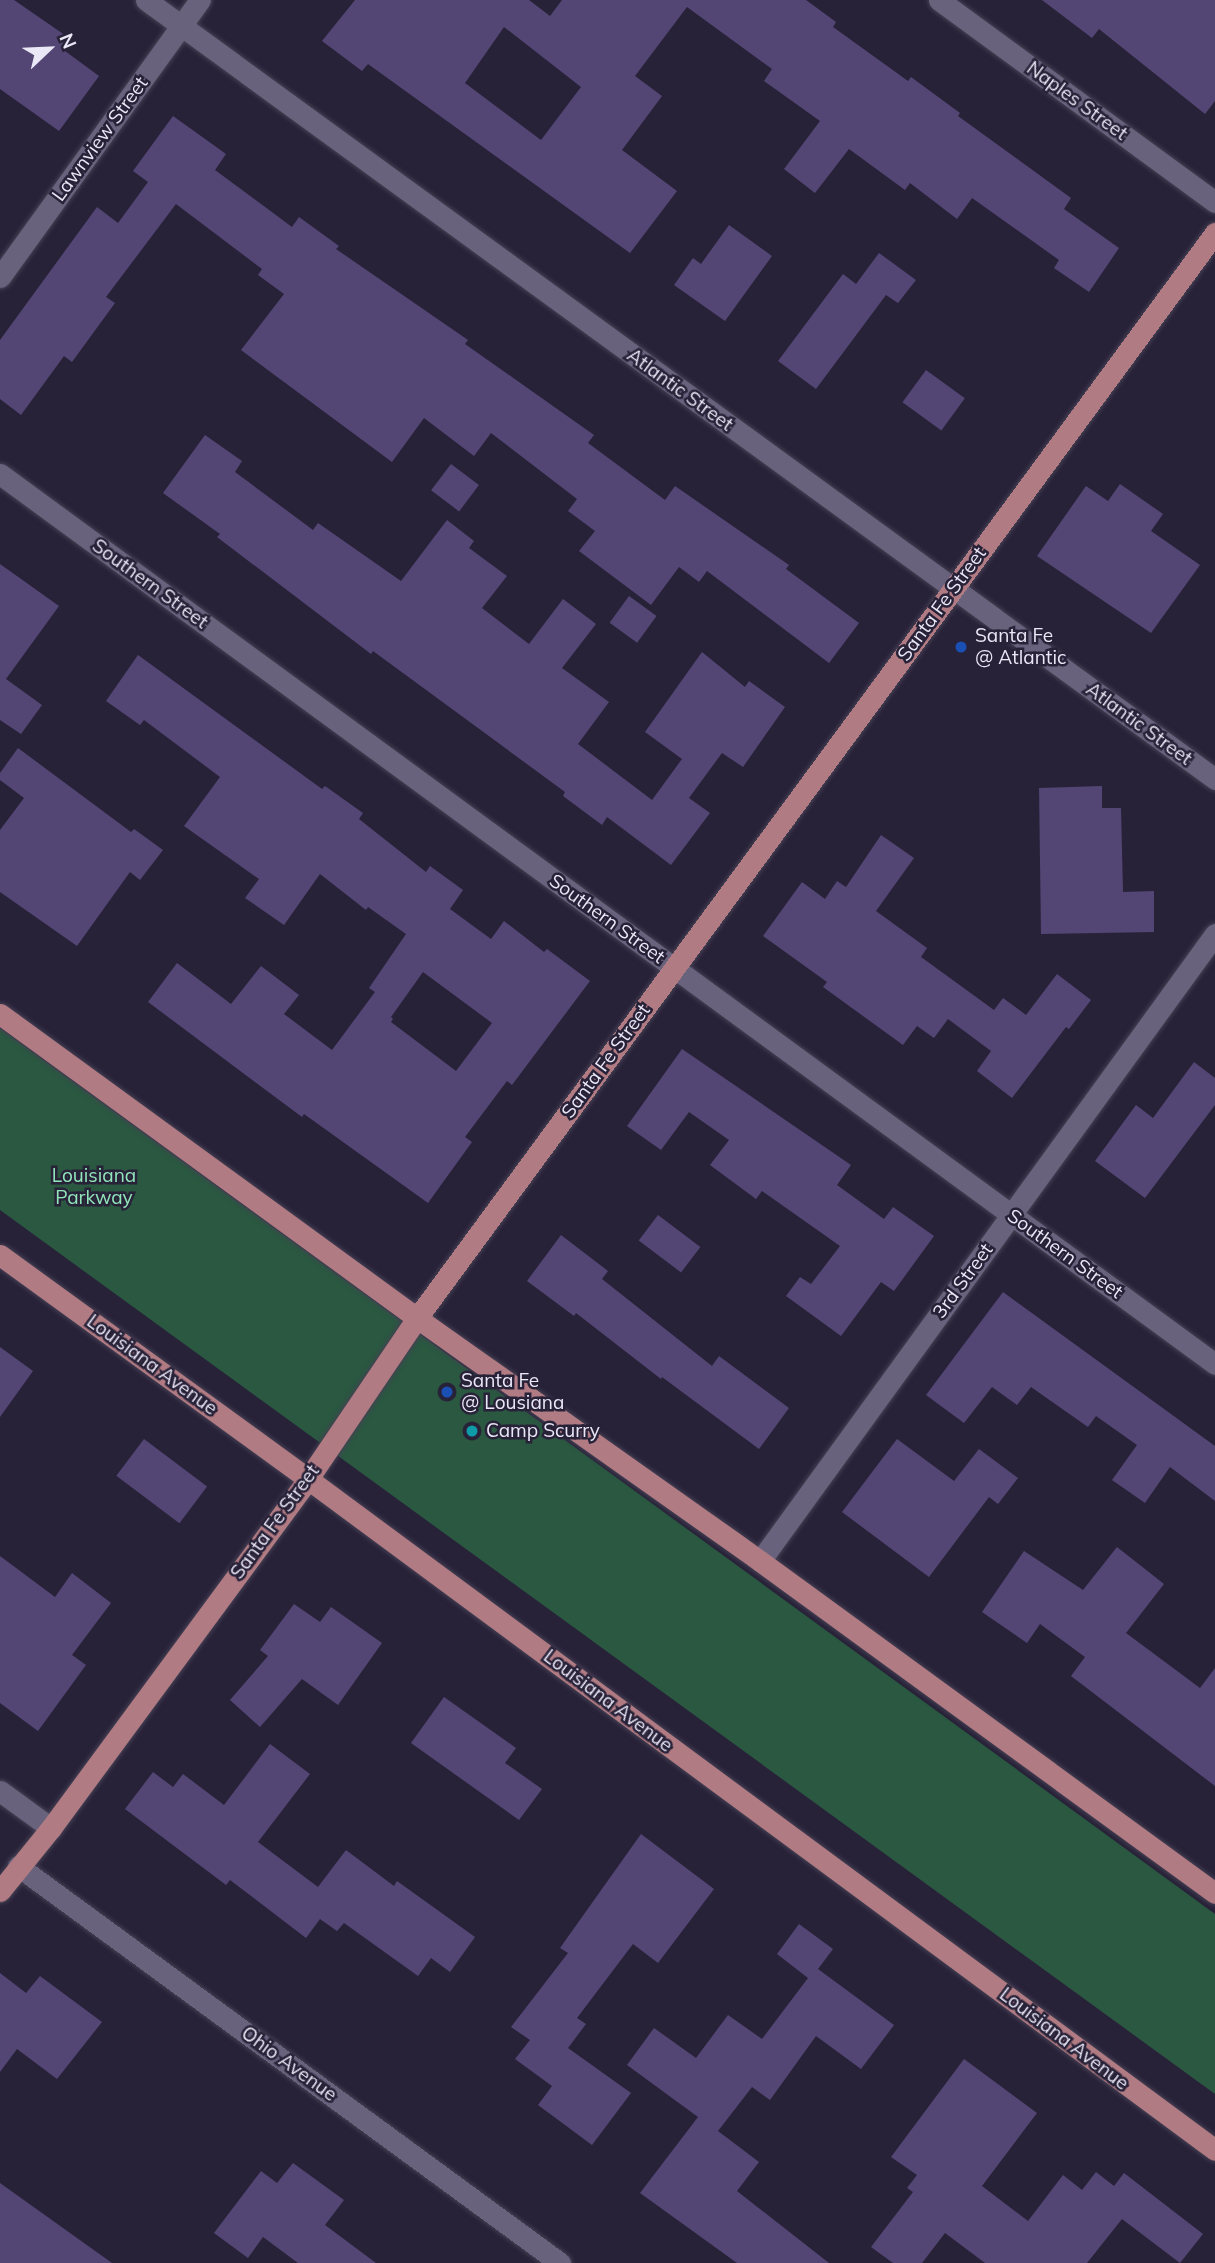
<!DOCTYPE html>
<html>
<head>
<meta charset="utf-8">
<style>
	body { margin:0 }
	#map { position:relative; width:1215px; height:2263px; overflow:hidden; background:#282239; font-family:Mulish,sans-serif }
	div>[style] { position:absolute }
	.green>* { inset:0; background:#2a5841 }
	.building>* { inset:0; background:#534674; transform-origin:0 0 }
	.roads { filter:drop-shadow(0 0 2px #454053) drop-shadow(0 0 2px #454053) }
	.minor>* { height:21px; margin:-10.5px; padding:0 10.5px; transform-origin:10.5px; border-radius:10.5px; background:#68627d }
	.major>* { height:21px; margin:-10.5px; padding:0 10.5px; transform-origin:10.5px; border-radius:10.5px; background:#b17b83 }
	.dots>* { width:19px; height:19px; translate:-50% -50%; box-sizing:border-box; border:4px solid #282239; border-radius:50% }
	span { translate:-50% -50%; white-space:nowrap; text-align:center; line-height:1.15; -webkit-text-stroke:5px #282239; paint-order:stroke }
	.street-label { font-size:19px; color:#eae7f6 }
	.poi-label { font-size:19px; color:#eae7f6 }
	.left { translate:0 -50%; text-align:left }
	.park-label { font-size:19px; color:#90e6b9 }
	.north { position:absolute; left:14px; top:14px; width:70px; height:70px; -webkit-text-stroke:5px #282239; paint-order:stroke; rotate:67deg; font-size:19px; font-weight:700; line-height:28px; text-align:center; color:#eae7f6 }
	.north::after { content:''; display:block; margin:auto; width:24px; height:32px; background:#eae7f6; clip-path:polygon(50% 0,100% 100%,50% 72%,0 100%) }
</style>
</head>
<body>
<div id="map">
	<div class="green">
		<div style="clip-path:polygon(0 1028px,1215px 1914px,1215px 2094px,0 1210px)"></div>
	</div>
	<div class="building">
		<div style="clip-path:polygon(0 0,14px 0,72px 40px,65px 51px,99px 76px,59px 131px,0 89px)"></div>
		<div style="clip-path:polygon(evenodd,355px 0,529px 0,550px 16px,562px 0,806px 0,836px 22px,833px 27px,908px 81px,911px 77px,960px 113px,958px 116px,1071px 198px,1064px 209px,1119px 248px,1089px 292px,1054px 268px,1059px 260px,972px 198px,957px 219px,910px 183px,905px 190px,849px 149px,815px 193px,784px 169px,820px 121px,764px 81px,772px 69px,687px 7px,635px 76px,662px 96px,622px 150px,677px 191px,630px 253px,368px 64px,362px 71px,322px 41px,355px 0,504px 27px,581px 87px,541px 140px,465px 83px,504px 27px)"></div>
		<div style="clip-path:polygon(1042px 0,1215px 0,1215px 101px,1205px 114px,1099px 29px,1092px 38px)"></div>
		<div style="clip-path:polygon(173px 116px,226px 154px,215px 170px,292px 227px,299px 217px,339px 246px,336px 249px,468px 340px,465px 344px,594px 435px,588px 443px,665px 500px,675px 486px,789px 565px,786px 569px,859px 623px,829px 663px,707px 571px,699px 582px,679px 567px,651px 605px,579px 551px,595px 531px,568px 511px,577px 499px,491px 433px,474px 456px,424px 418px,392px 462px,241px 350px,284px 294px,258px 275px,262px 269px,176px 204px,106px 297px,115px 303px,72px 362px,64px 356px,21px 415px,0 399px,0 340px,97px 207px,118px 223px,148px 182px,133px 171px)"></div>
		<div style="clip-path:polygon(729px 225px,772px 256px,725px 321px,674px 285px,693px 258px,701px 264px)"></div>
		<div style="clip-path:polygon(879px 253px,916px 280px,898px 303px,886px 295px,816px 389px,778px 361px,843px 274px,856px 284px)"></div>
		<div style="left:926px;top:370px;width:48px;height:40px;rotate:36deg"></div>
		<div style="clip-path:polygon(205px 435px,242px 461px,235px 472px,313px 530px,318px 523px,401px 581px,447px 520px,474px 541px,469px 548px,507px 576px,482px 608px,529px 644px,563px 599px,596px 624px,562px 668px,609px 702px,578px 744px,652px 800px,682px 759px,645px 732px,702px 652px,745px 687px,749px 681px,785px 707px,743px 767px,722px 753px,689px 798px,710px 813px,671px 865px,607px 817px,602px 825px,563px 796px,565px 792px,373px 651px,371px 654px,217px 537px,220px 534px,163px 493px)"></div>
		<div style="left:451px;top:464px;width:35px;height:33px;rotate:37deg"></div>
		<div style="clip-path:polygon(1120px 484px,1163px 514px,1151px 531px,1200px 565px,1151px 633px,1037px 556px,1086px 486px,1108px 501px)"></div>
		<div style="clip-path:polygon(0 564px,59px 606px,6px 679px,42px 705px,21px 734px,0 720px)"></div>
		<div style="left:629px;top:596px;width:34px;height:33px;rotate:36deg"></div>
		<div style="clip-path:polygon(evenodd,138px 655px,322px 789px,325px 786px,363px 813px,359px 819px,426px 872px,430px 866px,463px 890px,450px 909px,491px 939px,504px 921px,544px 952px,547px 949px,590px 981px,512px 1085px,507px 1081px,465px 1137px,472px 1142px,428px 1203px,304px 1114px,302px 1117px,148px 1002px,177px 963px,231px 1004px,261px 966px,299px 995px,284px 1014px,332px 1050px,375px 992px,369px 988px,406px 934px,368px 907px,366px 910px,320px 874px,284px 925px,245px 898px,259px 879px,184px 826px,220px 777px,144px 720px,140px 725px,106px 701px,138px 655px,423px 972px,492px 1023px,456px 1071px,391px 1022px,393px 1019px,391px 1017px,423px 972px)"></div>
		<div style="clip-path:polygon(18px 748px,131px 832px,134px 829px,163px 850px,140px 880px,130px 872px,77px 946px,0 892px,0 830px,24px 798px,0 780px,0 773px)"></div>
		<div style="clip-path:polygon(1102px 786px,1102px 808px,1121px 808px,1123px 892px,1154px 891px,1154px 932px,1041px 934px,1039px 788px)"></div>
		<div style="clip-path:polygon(881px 835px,914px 858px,876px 911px,927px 948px,921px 957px,994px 1010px,1003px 998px,1026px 1015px,1057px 974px,1091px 1000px,1069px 1029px,1066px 1027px,1012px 1098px,977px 1071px,991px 1051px,948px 1019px,934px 1038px,917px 1026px,903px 1045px,823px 987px,827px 982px,763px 936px,802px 882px,825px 899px,837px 881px,846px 887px)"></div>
		<div style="clip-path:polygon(682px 1049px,851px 1165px,837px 1185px,884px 1219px,893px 1207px,934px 1236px,894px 1291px,881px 1282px,841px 1336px,786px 1296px,800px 1277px,811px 1284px,840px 1246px,762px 1191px,756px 1199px,710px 1165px,729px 1140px,689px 1112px,661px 1150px,627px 1126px)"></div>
		<div style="clip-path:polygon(1194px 1062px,1215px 1078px,1215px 1105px,1145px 1198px,1095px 1161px,1136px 1105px,1153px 1118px)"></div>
		<div style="left:658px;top:1215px;width:53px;height:32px;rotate:37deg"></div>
		<div style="clip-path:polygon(561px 1235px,608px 1271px,602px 1279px,712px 1366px,719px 1356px,789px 1408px,759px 1449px,662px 1377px,661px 1379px,576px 1313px,574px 1316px,527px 1281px)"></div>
		<div style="clip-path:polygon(1003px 1292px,1215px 1446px,1215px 1501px,1170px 1467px,1145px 1503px,1112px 1480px,1137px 1445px,1096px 1416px,1088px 1427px,1031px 1387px,1017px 1405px,992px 1387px,964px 1423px,926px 1395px)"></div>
		<div style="clip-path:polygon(0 1347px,33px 1371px,0 1417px)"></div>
		<div style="left:144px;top:1439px;width:79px;height:46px;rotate:37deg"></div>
		<div style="clip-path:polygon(897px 1439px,954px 1481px,979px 1449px,1018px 1478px,998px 1504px,989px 1497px,929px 1577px,842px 1512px)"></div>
		<div style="clip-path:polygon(1117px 1547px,1164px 1584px,1126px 1633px,1200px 1688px,1215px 1668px,1215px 1786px,1071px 1676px,1085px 1657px,1040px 1624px,1027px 1643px,982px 1612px,1024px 1551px,1083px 1590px)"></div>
		<div style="clip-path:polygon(0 1556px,55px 1597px,72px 1573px,111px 1603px,72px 1655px,86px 1665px,38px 1731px,0 1703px)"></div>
		<div style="clip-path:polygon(294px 1604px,320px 1622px,331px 1607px,382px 1643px,338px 1705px,302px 1679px,260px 1727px,230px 1700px,268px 1656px,260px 1650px)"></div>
		<div style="clip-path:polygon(444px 1697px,516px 1748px,505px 1763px,542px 1789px,519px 1820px,411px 1743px)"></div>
		<div style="clip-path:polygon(270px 1744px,310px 1774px,258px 1842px,318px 1887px,346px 1850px,394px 1886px,397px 1881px,475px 1937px,450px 1972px,431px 1958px,418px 1976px,344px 1923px,337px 1931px,320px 1919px,306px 1938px,230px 1880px,226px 1885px,125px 1809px,153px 1772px,173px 1787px,183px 1774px,224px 1805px)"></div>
		<div style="clip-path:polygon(641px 1834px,714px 1889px,658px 1963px,633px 1944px,577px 2018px,586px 2024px,568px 2048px,631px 2093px,592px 2145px,538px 2105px,552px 2086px,515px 2059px,530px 2040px,511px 2027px,568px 1953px,560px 1948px)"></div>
		<div style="clip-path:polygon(799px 1924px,833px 1949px,818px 1969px,894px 2025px,861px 2069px,816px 2036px,770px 2100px,752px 2087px,718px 2131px,759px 2162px,737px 2191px,829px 2263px,737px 2263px,640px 2193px,698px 2117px,627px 2065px,654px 2028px,696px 2058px,728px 2015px,762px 2039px,808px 1978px,777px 1954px)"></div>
		<div style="clip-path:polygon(0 1973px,26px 1993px,40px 1976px,102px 2022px,57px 2079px,17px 2049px,0 2072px)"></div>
		<div style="clip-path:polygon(964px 2059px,1037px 2113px,982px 2186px,1028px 2221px,1063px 2175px,1082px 2190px,1096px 2172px,1114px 2186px,1124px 2173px,1203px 2234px,1180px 2263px,1122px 2219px,1087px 2263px,985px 2263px,945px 2233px,922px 2263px,893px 2263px,871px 2247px,913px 2192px,907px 2188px,917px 2175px,891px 2157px)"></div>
		<div style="clip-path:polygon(293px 2163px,344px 2200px,325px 2225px,376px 2263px,298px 2263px,263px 2237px,248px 2258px,214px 2233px,261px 2171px,277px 2183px)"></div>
		<div style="clip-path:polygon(0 2183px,112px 2263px,0 2263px)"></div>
	</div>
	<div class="roads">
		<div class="minor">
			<div style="left:146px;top:0;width:1323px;rotate:36.08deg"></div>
			<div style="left:939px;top:0;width:342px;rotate:36.2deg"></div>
			<div style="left:0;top:277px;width:342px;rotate:-54.2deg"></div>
			<div style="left:0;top:474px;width:1506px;rotate:36.22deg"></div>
			<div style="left:760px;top:1561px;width:775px;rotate:-54.03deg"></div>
			<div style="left:0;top:1791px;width:63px;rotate:36deg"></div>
			<div style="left:18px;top:1866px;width:672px;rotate:36.22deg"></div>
		</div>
		<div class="major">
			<div style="left:0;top:1014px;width:516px;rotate:36.09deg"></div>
			<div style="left:417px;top:1318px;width:420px;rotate:35.3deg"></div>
			<div style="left:760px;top:1561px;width:563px;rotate:36.12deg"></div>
			<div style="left:0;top:1255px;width:381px;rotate:36deg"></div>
			<div style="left:308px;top:1479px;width:1128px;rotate:36.49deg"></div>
			<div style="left:0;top:1891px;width:81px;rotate:-51deg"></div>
			<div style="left:51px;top:1828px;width:433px;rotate:-53.6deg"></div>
			<div style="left:308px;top:1479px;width:194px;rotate:-55.9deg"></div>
			<div style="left:417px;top:1318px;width:1347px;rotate:-53.67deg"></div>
		</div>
	</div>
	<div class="dots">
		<div style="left:961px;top:647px;background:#1a4fb4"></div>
		<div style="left:447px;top:1392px;background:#1a4fb4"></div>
		<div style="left:472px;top:1431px;background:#0f9aa8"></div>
	</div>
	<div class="street-label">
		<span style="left:1077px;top:101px;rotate:36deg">Naples Street</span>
		<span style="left:100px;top:139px;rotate:-54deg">Lawnview Street</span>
		<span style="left:680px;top:390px;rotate:36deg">Atlantic Street</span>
		<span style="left:150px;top:584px;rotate:36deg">Southern Street</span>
		<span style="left:942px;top:604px;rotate:-54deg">Santa Fe Street</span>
		<span style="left:1139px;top:724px;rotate:36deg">Atlantic Street</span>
		<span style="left:607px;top:919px;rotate:36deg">Southern Street</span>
		<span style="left:606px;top:1061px;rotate:-54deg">Santa Fe Street</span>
		<span style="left:1065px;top:1254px;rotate:36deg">Southern Street</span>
		<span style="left:963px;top:1281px;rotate:-54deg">3rd Street</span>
		<span style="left:152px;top:1365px;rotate:36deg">Louisiana Avenue</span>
		<span style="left:275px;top:1522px;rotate:-54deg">Santa Fe Street</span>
		<span style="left:608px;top:1701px;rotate:37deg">Louisiana Avenue</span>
		<span style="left:1064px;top:2039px;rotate:37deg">Louisiana Avenue</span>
		<span style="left:289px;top:2064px;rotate:36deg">Ohio Avenue</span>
	</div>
	<div class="poi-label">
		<span class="left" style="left:975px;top:647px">Santa Fe<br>@ Atlantic</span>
		<span class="left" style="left:461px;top:1392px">Santa Fe<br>@ Lousiana</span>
		<span class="left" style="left:486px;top:1431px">Camp Scurry</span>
	</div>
	<div class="park-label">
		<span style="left:94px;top:1187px">Louisiana<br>Parkway</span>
	</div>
	<div class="north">N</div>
</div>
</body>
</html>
